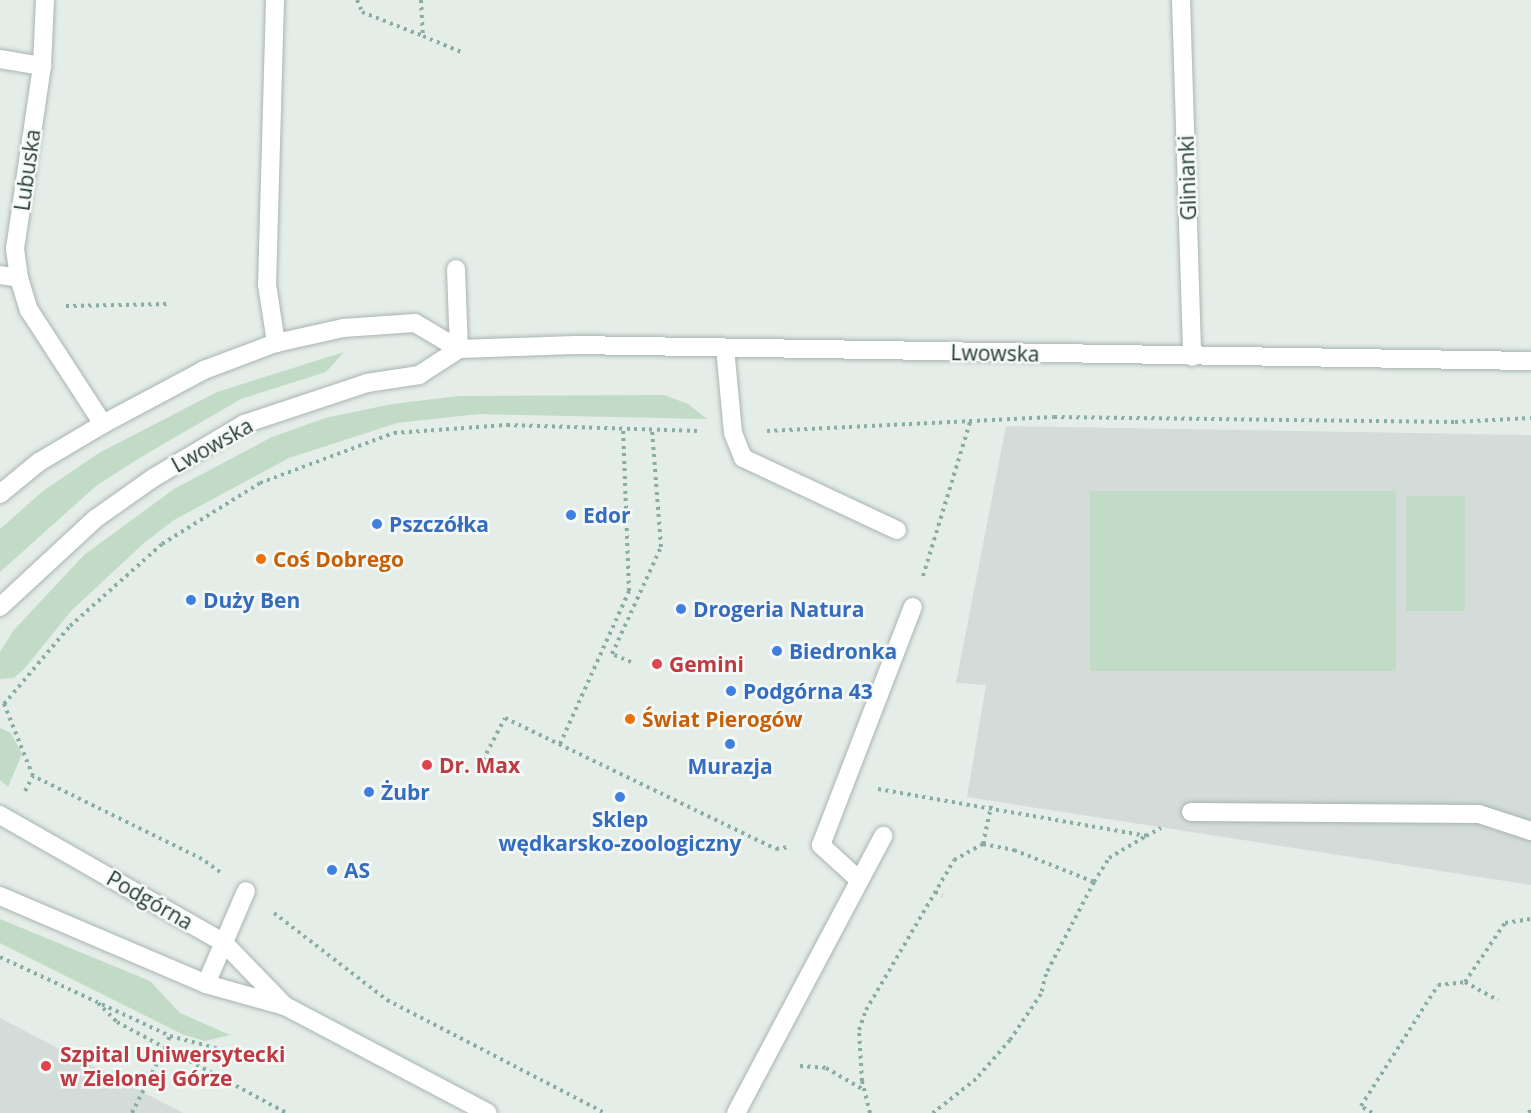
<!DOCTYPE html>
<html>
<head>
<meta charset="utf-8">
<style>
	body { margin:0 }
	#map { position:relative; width:1531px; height:1113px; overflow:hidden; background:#e5ede9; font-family:"Open Sans",sans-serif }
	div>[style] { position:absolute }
	.built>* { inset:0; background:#d3dcd8 }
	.green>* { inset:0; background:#c1dbc6; transform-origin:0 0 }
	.path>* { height:4px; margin-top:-2px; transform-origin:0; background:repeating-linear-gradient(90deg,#89ada0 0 3px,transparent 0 7.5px) }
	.roads { filter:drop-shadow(0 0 2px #a8b5af) drop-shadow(0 0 2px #a8b5af) }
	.service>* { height:18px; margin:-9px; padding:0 9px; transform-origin:9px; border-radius:9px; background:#fff }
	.minor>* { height:18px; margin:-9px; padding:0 9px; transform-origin:9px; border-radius:9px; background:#fff }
	.tertiary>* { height:18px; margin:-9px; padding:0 9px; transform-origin:9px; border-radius:9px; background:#fff }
	.dots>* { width:16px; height:16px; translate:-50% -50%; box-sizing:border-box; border:3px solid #f5f9f7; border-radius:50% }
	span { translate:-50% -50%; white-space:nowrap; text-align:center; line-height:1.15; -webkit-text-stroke:5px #f5f9f7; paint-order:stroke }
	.street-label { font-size:21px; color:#263d35 }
	.shop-label { font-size:21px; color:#366cbe; font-weight:700 }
	.left { translate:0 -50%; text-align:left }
	.food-label { font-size:21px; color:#c56008; font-weight:700 }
	.health-label { font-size:21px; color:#be3a42; font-weight:700 }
</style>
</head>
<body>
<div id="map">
	<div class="built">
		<div style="clip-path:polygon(1006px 426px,1531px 435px,1531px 885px,967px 797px,986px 685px,956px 683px)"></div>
		<div style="clip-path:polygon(0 1018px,183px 1113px,0 1113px)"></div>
	</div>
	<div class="green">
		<div style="clip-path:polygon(344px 352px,326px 372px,241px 399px,141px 457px,96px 486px,0 572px,0 529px,43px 491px,99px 453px,217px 392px)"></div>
		<div style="clip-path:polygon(664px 395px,688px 404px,707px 419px,479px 414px,397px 423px,289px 458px,174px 520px,144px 543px,71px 611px,25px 668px,14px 678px,0 679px,0 652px,13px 631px,84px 555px,174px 489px,272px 437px,325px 418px,392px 404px,459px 396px)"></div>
		<div style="left:1090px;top:491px;width:306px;height:180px"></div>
		<div style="left:1406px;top:496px;width:59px;height:115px"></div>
		<div style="clip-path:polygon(0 728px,11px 733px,22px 754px,8px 787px,0 780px)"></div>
		<div style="clip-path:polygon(0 919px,150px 981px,180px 1013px,230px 1035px,205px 1041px,184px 1035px,0 943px)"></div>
	</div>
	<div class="path">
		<div style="left:357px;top:0;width:13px;rotate:67deg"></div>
		<div style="left:362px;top:12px;width:66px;rotate:21.5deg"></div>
		<div style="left:421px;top:0;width:36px;rotate:87deg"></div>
		<div style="left:423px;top:36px;width:41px;rotate:22.8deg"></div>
		<div style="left:66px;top:306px;width:105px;rotate:-1.1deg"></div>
		<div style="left:767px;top:431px;width:287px;rotate:-2.8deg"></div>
		<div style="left:1054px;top:417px;width:401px;rotate:0.7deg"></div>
		<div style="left:1455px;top:422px;width:76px;rotate:-3deg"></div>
		<div style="left:923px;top:576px;width:164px;rotate:-73deg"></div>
		<div style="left:631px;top:662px;width:21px;rotate:-157deg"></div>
		<div style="left:612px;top:654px;width:118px;rotate:-65.4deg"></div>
		<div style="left:661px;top:547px;width:118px;rotate:-94.4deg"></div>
		<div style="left:560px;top:744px;width:168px;rotate:-65.7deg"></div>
		<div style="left:629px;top:591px;width:162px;rotate:-92.1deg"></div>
		<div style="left:483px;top:760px;width:47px;rotate:-62.4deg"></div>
		<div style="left:505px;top:718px;width:301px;rotate:25.8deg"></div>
		<div style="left:776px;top:849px;width:13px;rotate:-9deg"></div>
		<div style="left:878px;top:789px;width:272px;rotate:9.9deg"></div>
		<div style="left:1146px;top:836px;width:17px;rotate:-28deg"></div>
		<div style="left:25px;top:791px;width:17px;rotate:-62deg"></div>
		<div style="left:983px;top:844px;width:39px;rotate:-78deg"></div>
		<div style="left:220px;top:872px;width:22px;rotate:-144deg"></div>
		<div style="left:202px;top:859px;width:188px;rotate:-153.8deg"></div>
		<div style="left:33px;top:776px;width:78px;rotate:-111.9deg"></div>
		<div style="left:4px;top:704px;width:102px;rotate:-49.8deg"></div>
		<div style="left:70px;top:626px;width:123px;rotate:-41.7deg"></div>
		<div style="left:162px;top:544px;width:115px;rotate:-31.9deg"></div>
		<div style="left:260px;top:483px;width:143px;rotate:-20.5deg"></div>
		<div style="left:394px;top:433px;width:113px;rotate:-4deg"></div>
		<div style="left:507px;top:425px;width:193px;rotate:1.8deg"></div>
		<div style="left:1094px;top:882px;width:28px;rotate:-58deg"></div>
		<div style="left:1109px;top:858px;width:43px;rotate:-30.7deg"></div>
		<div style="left:935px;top:892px;width:8px;rotate:23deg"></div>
		<div style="left:274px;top:913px;width:143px;rotate:37.6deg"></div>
		<div style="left:387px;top:1000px;width:246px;rotate:27.4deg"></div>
		<div style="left:0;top:957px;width:187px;rotate:24.9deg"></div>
		<div style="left:1465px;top:982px;width:38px;rotate:29deg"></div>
		<div style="left:98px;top:1003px;width:27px;rotate:45deg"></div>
		<div style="left:117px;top:1022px;width:193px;rotate:28.2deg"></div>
		<div style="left:168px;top:1040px;width:4px;rotate:-63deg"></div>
		<div style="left:170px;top:1036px;width:74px;rotate:14.8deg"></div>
		<div style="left:800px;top:1066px;width:26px;rotate:4deg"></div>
		<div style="left:826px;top:1068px;width:44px;rotate:30.1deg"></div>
		<div style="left:132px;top:1113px;width:69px;rotate:-63.4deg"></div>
		<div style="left:870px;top:1113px;width:33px;rotate:-104deg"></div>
		<div style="left:862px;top:1081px;width:51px;rotate:-93.4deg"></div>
		<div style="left:859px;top:1030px;width:21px;rotate:-71deg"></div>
		<div style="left:866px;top:1010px;width:174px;rotate:-59.6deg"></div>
		<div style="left:954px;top:860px;width:33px;rotate:-29deg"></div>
		<div style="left:983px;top:844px;width:32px;rotate:11deg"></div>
		<div style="left:1014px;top:850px;width:86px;rotate:21.8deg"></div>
		<div style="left:1094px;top:882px;width:104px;rotate:117.6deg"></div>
		<div style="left:1046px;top:974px;width:21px;rotate:104deg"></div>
		<div style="left:1041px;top:994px;width:55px;rotate:124deg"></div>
		<div style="left:1010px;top:1040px;width:52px;rotate:131.1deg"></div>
		<div style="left:976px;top:1079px;width:55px;rotate:141.7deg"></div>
		<div style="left:1372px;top:1113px;width:13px;rotate:-148deg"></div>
		<div style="left:1361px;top:1106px;width:143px;rotate:-57.5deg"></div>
		<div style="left:1438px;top:985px;width:27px;rotate:-6deg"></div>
		<div style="left:1465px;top:982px;width:71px;rotate:-55.9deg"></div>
		<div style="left:1505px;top:923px;width:26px;rotate:-9deg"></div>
		<div style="left:1529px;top:1113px;width:4px;rotate:-63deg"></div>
	</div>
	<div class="roads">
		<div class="service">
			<div style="left:275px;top:0;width:284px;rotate:91.6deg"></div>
			<div style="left:267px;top:284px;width:60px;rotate:81.3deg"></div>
			<div style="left:456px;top:269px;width:80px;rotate:87.9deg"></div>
			<div style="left:0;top:275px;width:19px;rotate:9deg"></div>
			<div style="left:725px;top:348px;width:85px;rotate:84.6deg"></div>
			<div style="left:733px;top:433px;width:27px;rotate:68deg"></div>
			<div style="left:743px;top:458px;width:170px;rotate:25.1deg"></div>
			<div style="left:1191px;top:812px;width:288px;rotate:0.4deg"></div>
			<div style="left:1479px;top:814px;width:55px;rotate:18.1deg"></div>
			<div style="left:859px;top:880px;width:52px;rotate:-137.4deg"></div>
			<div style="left:821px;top:845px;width:255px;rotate:-68.9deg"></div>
			<div style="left:206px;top:984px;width:101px;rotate:-66.7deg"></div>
			<div style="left:736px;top:1113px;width:314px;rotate:-62deg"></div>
		</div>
		<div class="minor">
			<div style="left:45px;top:0;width:66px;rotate:92.6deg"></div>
			<div style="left:42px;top:66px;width:185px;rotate:98.4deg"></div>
			<div style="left:15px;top:249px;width:29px;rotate:82deg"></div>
			<div style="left:19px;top:278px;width:34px;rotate:73deg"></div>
			<div style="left:29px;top:310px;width:136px;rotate:57deg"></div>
			<div style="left:1181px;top:0;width:357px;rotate:88.2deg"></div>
			<div style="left:0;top:59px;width:43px;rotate:9.5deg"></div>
		</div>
		<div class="tertiary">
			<div style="left:0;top:494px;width:50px;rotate:-39.4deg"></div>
			<div style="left:39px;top:462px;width:74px;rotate:-30.7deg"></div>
			<div style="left:103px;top:424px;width:115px;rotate:-28.1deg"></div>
			<div style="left:204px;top:370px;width:77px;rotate:-20.6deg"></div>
			<div style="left:276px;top:343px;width:69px;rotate:-12.6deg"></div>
			<div style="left:343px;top:328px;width:72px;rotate:-4deg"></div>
			<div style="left:415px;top:323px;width:51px;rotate:30.6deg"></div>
			<div style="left:0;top:607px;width:129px;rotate:-42.8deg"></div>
			<div style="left:95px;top:519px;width:71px;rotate:-35.3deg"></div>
			<div style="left:153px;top:478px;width:106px;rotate:-30.7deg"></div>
			<div style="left:244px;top:424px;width:130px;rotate:-18.4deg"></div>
			<div style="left:367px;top:383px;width:53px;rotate:-8.7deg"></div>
			<div style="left:419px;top:375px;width:48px;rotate:-33deg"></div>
			<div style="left:459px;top:349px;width:116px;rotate:-2deg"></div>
			<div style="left:575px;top:345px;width:956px;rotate:0.96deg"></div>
			<div style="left:0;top:815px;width:258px;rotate:29.7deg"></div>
			<div style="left:224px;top:943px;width:88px;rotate:45.9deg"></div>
			<div style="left:0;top:896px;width:224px;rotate:23.1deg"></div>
			<div style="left:206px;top:984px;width:82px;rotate:15.6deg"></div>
			<div style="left:285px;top:1006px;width:229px;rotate:27.8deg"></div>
		</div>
	</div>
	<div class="dots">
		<div style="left:571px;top:515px;background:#3f7fe0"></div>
		<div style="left:377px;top:524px;background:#3f7fe0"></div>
		<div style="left:261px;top:559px;background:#e8710a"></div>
		<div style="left:191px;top:600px;background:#3f7fe0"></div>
		<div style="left:681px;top:609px;background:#3f7fe0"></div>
		<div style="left:777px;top:651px;background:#3f7fe0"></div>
		<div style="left:657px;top:664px;background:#e0444e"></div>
		<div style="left:731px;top:691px;background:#3f7fe0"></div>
		<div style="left:630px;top:719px;background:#e8710a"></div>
		<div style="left:730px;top:744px;background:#3f7fe0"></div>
		<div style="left:427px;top:765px;background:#e0444e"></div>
		<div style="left:369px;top:792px;background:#3f7fe0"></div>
		<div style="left:620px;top:797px;background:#3f7fe0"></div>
		<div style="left:332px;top:870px;background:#3f7fe0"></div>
		<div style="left:46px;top:1066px;background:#e0444e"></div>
	</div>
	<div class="street-label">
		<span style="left:27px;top:170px;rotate:-82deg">Lubuska</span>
		<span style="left:1187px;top:178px;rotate:-92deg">Glinianki</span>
		<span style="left:995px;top:353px;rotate:1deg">Lwowska</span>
		<span style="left:212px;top:445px;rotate:-29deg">Lwowska</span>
		<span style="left:150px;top:900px;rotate:30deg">Podgórna</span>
	</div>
	<div class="shop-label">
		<span class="left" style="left:583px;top:515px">Edor</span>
		<span class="left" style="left:389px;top:524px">Pszczółka</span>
		<span class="left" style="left:203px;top:600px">Duży Ben</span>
		<span class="left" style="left:693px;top:609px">Drogeria Natura</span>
		<span class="left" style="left:789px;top:651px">Biedronka</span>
		<span class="left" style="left:743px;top:691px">Podgórna 43</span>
		<span style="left:730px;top:766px">Murazja</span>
		<span class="left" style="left:381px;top:792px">Żubr</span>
		<span style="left:620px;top:831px">Sklep<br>wędkarsko-zoologiczny</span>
		<span class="left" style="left:344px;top:870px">AS</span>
	</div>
	<div class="food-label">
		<span class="left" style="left:273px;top:559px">Coś Dobrego</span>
		<span class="left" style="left:642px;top:719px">Świat Pierogów</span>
	</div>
	<div class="health-label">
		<span class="left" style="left:669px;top:664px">Gemini</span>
		<span class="left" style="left:439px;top:765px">Dr. Max</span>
		<span class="left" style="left:60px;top:1066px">Szpital Uniwersytecki<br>w Zielonej Górze</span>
	</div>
</div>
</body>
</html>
